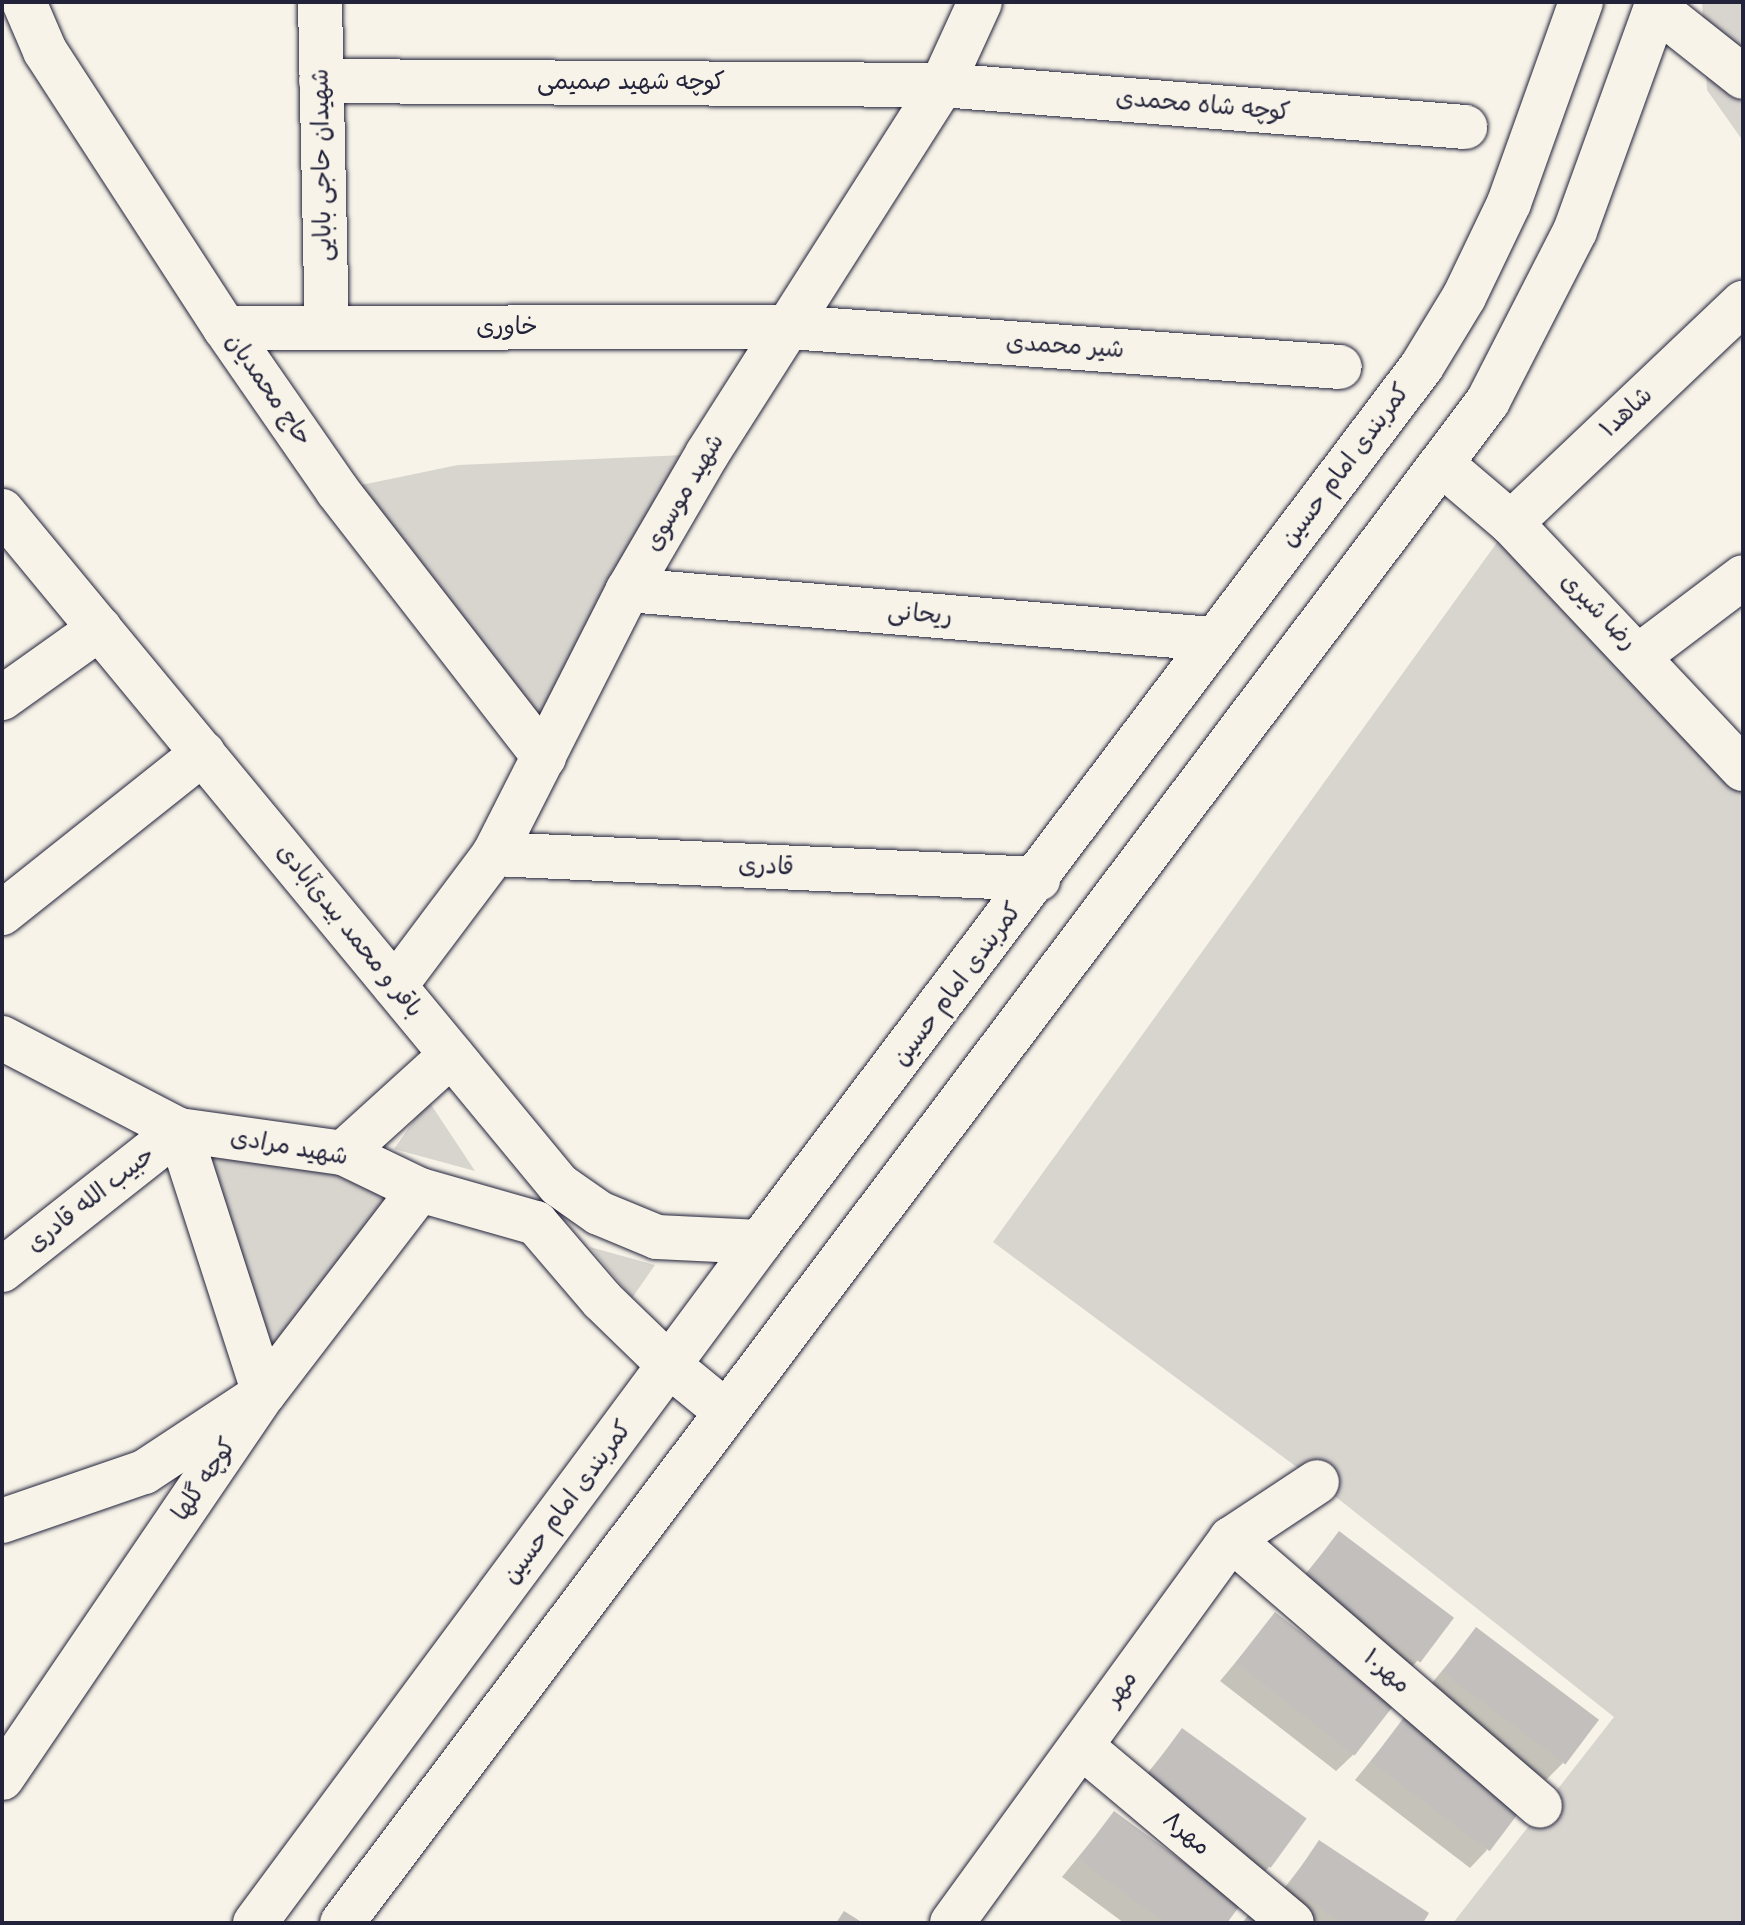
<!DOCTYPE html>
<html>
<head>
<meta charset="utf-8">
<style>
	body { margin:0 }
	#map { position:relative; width:1745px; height:1925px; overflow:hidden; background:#f7f3e8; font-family:Mynerve,"Playpen Sans Arabic",sans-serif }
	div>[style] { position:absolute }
	.green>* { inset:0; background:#d8d5cf }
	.shadow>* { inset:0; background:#0003 }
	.building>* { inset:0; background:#c2bfbd; transform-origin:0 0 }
	.roads { filter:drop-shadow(0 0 2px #22223b) drop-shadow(0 0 2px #22223b) }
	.minor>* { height:44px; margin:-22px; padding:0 22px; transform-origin:22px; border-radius:22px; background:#f7f3e8 }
	.major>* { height:44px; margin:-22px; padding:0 22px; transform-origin:22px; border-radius:22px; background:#f7f3e8 }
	span { translate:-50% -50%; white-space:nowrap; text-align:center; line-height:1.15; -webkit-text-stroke:7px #f7f3e8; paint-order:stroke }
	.street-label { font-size:24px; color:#22223b }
	.frame { position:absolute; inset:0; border:4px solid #22223b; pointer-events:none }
</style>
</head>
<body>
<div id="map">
	<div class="green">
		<div style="clip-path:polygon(1702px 2px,1743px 2px,1743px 141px,1707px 90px)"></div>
		<div style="clip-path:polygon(707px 454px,544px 757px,337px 490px,458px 465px)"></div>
		<div style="clip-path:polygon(1511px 523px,1743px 769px,1743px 1923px,1453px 1923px,1614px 1717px,1317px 1482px,993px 1242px)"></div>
		<div style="clip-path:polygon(428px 1100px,475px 1171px,394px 1149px)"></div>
		<div style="clip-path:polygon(179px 1130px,420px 1190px,264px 1393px)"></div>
		<div style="clip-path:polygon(590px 1247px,655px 1265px,632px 1298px)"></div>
	</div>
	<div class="shadow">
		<div style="clip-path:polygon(1339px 1533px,1418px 1660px,1401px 1678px,1289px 1594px)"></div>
		<div style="clip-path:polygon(1275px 1615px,1354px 1754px,1336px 1771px,1220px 1681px)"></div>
		<div style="clip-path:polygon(1476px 1630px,1563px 1763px,1546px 1780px,1426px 1690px)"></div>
		<div style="clip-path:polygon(1408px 1715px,1487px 1850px,1470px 1868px,1355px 1780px)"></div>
		<div style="clip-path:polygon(1182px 1730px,1270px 1866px,1253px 1884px,1130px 1795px)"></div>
		<div style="clip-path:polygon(1114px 1813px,1224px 1923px,1124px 1923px,1062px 1877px)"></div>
		<div style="clip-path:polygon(1320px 1842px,1420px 1923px,1301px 1923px,1272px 1904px)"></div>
	</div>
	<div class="building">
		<div style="left:1339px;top:1531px;width:144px;height:56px;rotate:37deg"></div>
		<div style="left:1275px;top:1612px;width:151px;height:64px;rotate:38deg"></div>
		<div style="left:1476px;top:1627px;width:154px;height:56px;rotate:37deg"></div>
		<div style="left:1408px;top:1712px;width:149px;height:62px;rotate:37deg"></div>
		<div style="left:1182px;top:1728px;width:154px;height:61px;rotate:36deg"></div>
		<div style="clip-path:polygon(1114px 1811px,1241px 1904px,1227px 1923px,1165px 1923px,1078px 1859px)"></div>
		<div style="clip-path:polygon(1319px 1840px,1429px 1913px,1423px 1923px,1343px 1923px,1288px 1886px)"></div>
		<div style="clip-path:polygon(1255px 1907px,1276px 1923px,1242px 1923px)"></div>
		<div style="clip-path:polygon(844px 1911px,863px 1923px,836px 1923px)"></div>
	</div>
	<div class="roads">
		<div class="minor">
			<div style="left:24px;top:2px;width:53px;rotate:66.8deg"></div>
			<div style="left:45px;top:51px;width:330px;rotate:57deg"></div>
			<div style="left:225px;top:328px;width:197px;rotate:55.3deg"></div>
			<div style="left:337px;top:490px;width:338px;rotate:52.2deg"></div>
			<div style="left:320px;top:2px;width:326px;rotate:88.8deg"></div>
			<div style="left:1656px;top:8px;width:111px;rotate:38.4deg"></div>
			<div style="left:321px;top:81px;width:621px;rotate:0.37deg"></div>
			<div style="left:942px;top:85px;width:525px;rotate:4.59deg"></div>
			<div style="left:225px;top:328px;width:564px;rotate:-0.1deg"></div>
			<div style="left:789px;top:327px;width:552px;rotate:4.15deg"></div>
			<div style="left:1444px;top:466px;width:88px;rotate:40.4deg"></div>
			<div style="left:1511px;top:523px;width:338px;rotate:46.7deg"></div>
			<div style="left:2px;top:511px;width:874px;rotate:50.43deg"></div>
			<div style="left:559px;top:1185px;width:49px;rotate:35deg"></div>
			<div style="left:599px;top:1213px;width:63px;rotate:22.5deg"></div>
			<div style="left:657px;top:1237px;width:103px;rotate:2.8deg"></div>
			<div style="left:1511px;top:523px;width:320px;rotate:-43.5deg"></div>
			<div style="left:628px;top:590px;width:586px;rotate:4.8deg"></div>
			<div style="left:1640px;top:655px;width:129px;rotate:-37.1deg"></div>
			<div style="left:2px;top:698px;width:120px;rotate:-35.5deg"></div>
			<div style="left:494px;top:854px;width:545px;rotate:2.63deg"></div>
			<div style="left:2px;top:913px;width:257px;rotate:-38.5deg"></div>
			<div style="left:395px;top:986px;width:165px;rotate:-53.1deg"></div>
			<div style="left:494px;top:854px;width:296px;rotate:-63.1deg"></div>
			<div style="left:628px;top:590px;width:157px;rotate:-59.8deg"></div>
			<div style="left:707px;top:454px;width:437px;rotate:-57.5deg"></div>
			<div style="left:942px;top:85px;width:91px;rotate:-65.4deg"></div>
			<div style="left:2px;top:1038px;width:199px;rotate:27.5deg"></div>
			<div style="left:179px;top:1130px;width:166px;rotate:8deg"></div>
			<div style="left:343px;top:1153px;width:85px;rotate:25.7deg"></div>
			<div style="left:420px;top:1190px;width:121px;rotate:15.9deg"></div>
			<div style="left:536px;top:1223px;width:101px;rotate:49.4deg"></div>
			<div style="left:602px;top:1300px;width:95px;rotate:44.1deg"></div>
			<div style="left:343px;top:1153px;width:146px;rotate:-42.2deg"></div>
			<div style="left:2px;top:1270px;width:226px;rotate:-38.3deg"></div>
			<div style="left:179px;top:1130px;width:276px;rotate:72.1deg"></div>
			<div style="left:264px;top:1393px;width:144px;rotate:146.6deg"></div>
			<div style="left:144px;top:1472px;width:150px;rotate:161deg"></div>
			<div style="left:1231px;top:1539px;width:408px;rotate:40.8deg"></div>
			<div style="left:1081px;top:1746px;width:275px;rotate:40deg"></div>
			<div style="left:2px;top:1778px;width:466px;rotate:-55.8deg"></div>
			<div style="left:264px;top:1393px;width:256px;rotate:-52.5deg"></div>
			<div style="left:952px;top:1923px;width:475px;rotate:-54deg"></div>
			<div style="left:1231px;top:1539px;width:103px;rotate:-33.5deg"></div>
		</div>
		<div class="major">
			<div style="left:670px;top:1366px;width:71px;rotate:39.3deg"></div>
			<div style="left:255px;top:1923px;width:848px;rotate:-53.44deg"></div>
			<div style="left:760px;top:1242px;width:1098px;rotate:-52.92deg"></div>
			<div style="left:1422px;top:366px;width:81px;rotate:-58.7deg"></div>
			<div style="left:1464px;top:297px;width:104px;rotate:-64.4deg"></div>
			<div style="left:1509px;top:203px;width:214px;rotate:-70.3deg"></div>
			<div style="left:342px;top:1923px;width:1905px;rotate:-53.02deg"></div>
			<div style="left:1488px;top:401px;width:191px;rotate:-62.9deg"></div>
			<div style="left:1575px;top:231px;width:244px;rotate:-70.1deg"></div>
		</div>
	</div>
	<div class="street-label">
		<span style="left:631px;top:83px">کوچه شهید صمیمی</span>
		<span style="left:1203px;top:106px;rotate:5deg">کوچه شاه محمدی</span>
		<span style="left:323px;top:165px;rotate:-91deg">شهیدان حاجی بابایی</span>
		<span style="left:507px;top:328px">خاوری</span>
		<span style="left:1065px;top:347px;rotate:4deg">شیر محمدی</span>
		<span style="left:268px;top:390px;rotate:55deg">حاج محمدیان</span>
		<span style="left:1627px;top:413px;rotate:-43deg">شاهد۱</span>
		<span style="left:1346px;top:466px;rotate:-53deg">کمربندی امام حسین</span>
		<span style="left:685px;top:493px;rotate:-59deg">شهید موسوی</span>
		<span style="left:1598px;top:612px;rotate:46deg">رضا شیری</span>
		<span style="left:920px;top:615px;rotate:5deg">ریحانی</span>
		<span style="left:766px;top:867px;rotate:3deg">قادری</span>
		<span style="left:349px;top:931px;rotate:51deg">باقر و محمد بیدی‌آبادی</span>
		<span style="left:958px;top:985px;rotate:-53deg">کمربندی امام حسین</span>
		<span style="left:289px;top:1148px;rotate:10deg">شهید مرادی</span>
		<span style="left:91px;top:1200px;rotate:-38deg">حبیب الله قادری</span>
		<span style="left:205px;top:1480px;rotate:-56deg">کوچه گلها</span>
		<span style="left:568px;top:1503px;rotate:-53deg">کمربندی امام حسین</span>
		<span style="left:1386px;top:1672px;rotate:41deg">مهر۱۰</span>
		<span style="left:1122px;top:1689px;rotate:-54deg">مهر</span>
		<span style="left:1186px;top:1834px;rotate:40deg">مهر۸</span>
	</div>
	<div class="frame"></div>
</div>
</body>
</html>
